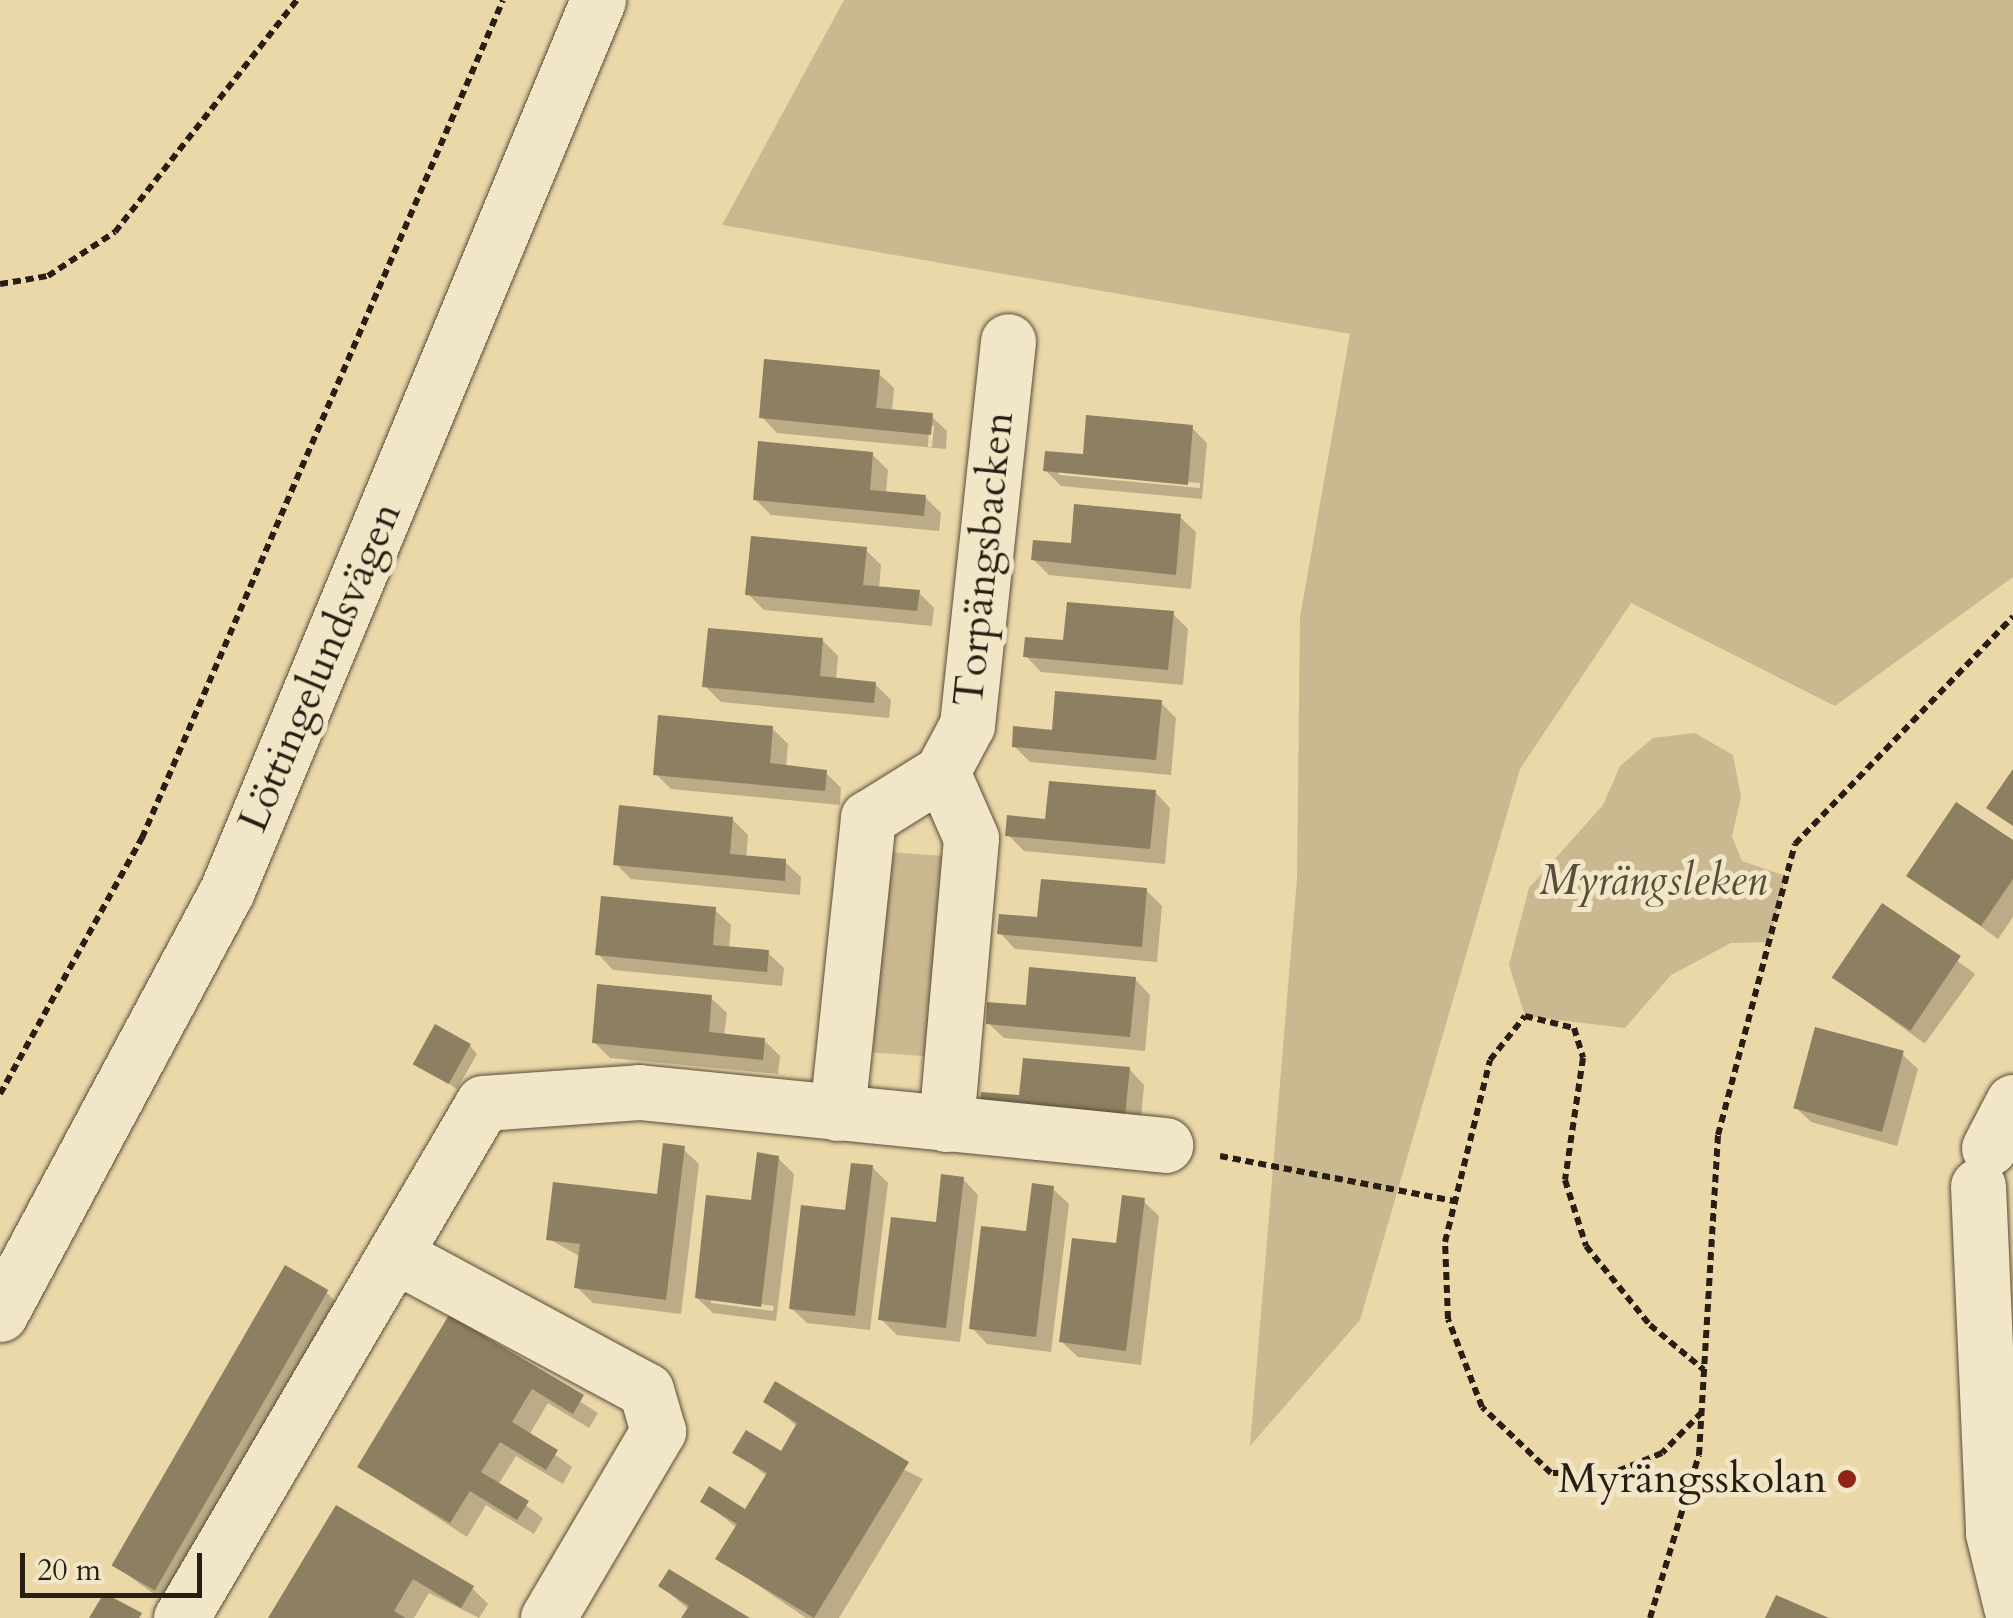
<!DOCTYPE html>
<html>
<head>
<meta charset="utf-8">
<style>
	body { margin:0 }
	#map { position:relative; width:2013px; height:1618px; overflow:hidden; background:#ead8a9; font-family:Cardo,serif }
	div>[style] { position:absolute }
	.green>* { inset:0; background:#c9b890; transform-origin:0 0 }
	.shadow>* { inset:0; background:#0003; transform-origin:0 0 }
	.building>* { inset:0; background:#8d7f61; transform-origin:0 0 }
	.path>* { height:6px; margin-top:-3px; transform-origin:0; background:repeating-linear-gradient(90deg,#291e14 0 8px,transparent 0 13px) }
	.roads { filter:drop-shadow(0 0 2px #594c39) drop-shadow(0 0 2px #594c39) }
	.street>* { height:55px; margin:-27.5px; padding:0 27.5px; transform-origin:27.5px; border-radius:27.5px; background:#f1e6c7 }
	.secondary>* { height:55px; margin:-27.5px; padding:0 27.5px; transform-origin:27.5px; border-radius:27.5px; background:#f1e6c7 }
	.dots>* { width:28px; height:28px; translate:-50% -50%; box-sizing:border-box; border:5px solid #f1e6c7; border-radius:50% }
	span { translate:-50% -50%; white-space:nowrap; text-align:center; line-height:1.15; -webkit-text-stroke:10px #f1e6c7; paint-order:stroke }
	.street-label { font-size:42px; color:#291e14 }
	.park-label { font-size:42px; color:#594c39; font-style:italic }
	.poi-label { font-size:42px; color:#291e14 }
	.right { translate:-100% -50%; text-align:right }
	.scale { position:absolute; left:20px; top:1553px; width:182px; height:45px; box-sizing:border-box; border:5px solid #291e14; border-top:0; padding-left:12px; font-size:30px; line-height:35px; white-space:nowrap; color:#291e14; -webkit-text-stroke:8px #f1e6c7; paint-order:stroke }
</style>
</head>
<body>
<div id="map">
	<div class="green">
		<div style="clip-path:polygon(844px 0,2013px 0,2013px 577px,1835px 706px,1631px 603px,1520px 769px,1360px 1320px,1250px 1446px,1297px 878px,1300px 617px,1350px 334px,722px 225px)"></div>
		<div style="clip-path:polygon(1695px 733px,1733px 755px,1741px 797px,1732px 836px,1742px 861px,1786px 876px,1769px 942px,1731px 943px,1671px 975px,1625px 1028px,1525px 1016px,1509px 965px,1529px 888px,1603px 805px,1620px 766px,1653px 738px)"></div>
		<div style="left:887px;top:852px;width:57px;height:201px;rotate:4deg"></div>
	</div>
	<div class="shadow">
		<div style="clip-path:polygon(evenodd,878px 373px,894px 388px,892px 412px,931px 416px,947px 431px,946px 449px,777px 433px,762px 417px,878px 373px,929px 426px,934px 426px,932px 447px,928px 447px,929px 426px)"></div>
		<div style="clip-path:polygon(evenodd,1192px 428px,1207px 443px,1202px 499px,1061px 486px,1045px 470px,1192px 428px,1059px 470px,1200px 483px,1200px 488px,1059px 475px,1059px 470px)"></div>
		<div style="clip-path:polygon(872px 454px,888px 470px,886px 494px,925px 497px,941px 513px,939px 531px,771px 515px,755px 499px)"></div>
		<div style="clip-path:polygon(1180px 517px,1196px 532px,1191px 589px,1049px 575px,1033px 559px)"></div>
		<div style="clip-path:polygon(865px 549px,881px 565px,879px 589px,918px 592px,934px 608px,932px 626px,764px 610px,748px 594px)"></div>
		<div style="clip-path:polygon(1173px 614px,1188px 629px,1183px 685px,1041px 672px,1026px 656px)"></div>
		<div style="clip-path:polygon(822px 640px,838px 656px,836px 680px,875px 684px,891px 700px,889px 718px,721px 702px,705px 686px)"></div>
		<div style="clip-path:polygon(1161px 703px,1176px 718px,1171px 775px,1030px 762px,1014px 746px)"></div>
		<div style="clip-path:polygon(772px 728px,788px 744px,786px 768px,825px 772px,841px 788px,840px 805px,671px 789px,656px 774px)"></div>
		<div style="clip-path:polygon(1155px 792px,1170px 808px,1165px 864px,1024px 851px,1008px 835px)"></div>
		<div style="clip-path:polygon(732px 819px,748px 835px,746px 858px,785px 862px,801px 877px,800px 895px,631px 879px,616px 864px)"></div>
		<div style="clip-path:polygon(2013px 843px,2013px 917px,1998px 939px,1910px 875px)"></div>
		<div style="clip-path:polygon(1146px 890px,1162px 906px,1157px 962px,1015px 949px,1000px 933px)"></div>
		<div style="left:1883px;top:907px;width:114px;height:86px;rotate:36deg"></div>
		<div style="clip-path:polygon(715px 910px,731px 925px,729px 949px,768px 953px,784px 968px,782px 986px,613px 970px,598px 954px)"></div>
		<div style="clip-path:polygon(1135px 979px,1150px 995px,1145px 1051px,1004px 1038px,988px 1023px)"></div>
		<div style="clip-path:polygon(711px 998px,727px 1013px,724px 1036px,764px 1040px,780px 1056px,778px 1074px,610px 1058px,594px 1042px)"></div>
		<div style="clip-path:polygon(470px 1046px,477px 1054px,457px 1089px,416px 1063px)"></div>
		<div style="clip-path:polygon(1902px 1054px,1918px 1069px,1897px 1146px,1811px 1122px,1795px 1107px)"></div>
		<div style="clip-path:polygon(1129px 1069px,1144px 1085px,1139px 1140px,1022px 1098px)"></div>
		<div style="clip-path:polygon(683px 1149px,699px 1164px,681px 1314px,593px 1303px,577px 1287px,581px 1257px,549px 1239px,659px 1197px)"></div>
		<div style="clip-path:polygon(evenodd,778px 1158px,794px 1174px,776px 1321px,713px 1313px,697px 1298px,778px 1158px,711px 1298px,774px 1306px,773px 1311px,711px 1303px,711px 1298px)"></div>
		<div style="clip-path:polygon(872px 1167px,888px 1183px,870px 1330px,807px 1323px,791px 1308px)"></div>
		<div style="clip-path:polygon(963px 1179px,978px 1195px,960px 1342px,897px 1335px,881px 1319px)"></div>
		<div style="clip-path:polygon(1053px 1189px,1069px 1204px,1051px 1352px,987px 1344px,972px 1328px)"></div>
		<div style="clip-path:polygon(1143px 1201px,1159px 1216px,1141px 1365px,1078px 1357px,1062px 1342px)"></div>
		<div style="clip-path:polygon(326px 1292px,349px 1315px,177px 1611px,114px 1565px)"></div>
		<div style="clip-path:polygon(450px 1318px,598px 1413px,589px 1428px,548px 1403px,529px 1435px,572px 1467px,563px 1484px,516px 1456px,498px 1485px,543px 1518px,534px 1534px,486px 1505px,467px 1537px,360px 1467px)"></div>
		<div style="clip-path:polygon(766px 1401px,923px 1479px,839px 1618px,806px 1618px,718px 1558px,737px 1528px,703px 1501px,746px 1512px,768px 1477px,736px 1452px,782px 1454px,798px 1427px)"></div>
		<div style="clip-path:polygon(337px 1508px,472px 1588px,488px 1604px,479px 1618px,429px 1593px,414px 1618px,271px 1618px)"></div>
		<div style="clip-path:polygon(661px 1586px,745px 1618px,684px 1618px,689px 1610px)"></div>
	</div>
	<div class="building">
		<div style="clip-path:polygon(764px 359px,880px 370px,876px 408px,933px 413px,931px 435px,759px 418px)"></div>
		<div style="clip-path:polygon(1086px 415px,1193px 425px,1188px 485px,1043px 471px,1045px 451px,1083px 454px)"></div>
		<div style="clip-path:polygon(758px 441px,873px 452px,870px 490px,926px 495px,924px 516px,753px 500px)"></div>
		<div style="clip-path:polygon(1074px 504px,1181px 514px,1176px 575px,1031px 560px,1033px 540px,1071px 543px)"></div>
		<div style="clip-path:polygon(751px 536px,867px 547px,863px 585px,920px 590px,917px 611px,745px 595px)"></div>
		<div style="clip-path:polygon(1067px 602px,1174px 611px,1168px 670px,1023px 657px,1025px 637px,1063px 640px)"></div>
		<div style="clip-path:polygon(708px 628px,823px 638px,820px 676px,876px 682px,874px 703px,702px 687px)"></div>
		<div style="clip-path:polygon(1055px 691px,1162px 700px,1156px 760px,1012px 747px,1013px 726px,1052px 730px)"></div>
		<div style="clip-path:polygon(658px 715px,773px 726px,770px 763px,827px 770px,825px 791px,653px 775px)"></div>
		<div style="clip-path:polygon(2013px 769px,2013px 826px,1986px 808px)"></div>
		<div style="clip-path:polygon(1049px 781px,1156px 790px,1150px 849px,1005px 836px,1007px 815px,1045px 819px)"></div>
		<div style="clip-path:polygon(1956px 802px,2013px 840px,2013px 879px,1981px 926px,1906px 876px)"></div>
		<div style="clip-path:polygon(619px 805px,733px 817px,730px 854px,786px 859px,785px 881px,613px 865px)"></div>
		<div style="clip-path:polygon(1041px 879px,1147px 888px,1142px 947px,997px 934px,999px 914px,1037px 917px)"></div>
		<div style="clip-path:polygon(601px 896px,716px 907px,713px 945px,769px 950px,767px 972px,595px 955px)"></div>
		<div style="left:1882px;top:903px;width:95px;height:90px;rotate:34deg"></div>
		<div style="clip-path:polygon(1029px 967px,1136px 977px,1130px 1037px,986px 1024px,987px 1002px,1026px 1005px)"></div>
		<div style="clip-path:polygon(597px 984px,712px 995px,709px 1032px,765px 1038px,763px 1060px,592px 1043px)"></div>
		<div style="left:435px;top:1024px;width:41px;height:46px;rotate:29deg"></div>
		<div style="left:1815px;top:1027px;width:92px;height:84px;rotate:15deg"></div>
		<div style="clip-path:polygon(1023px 1058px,1130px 1067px,1124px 1126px,979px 1113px,981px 1092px,1019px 1095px)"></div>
		<div style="clip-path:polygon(663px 1143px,685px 1146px,666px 1300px,574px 1288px,580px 1244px,546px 1240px,553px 1182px,657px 1194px)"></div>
		<div style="clip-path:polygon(757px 1152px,779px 1156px,761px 1307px,695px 1298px,706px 1195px,751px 1200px)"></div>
		<div style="clip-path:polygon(851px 1163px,873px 1165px,855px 1316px,789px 1309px,801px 1205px,845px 1210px)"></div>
		<div style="clip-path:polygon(941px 1174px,964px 1177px,946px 1328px,878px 1320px,891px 1217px,936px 1222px)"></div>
		<div style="clip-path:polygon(1032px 1183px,1054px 1186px,1036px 1337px,969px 1329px,981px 1226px,1026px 1231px)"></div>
		<div style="clip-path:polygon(1122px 1195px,1145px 1198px,1126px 1351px,1059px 1342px,1072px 1238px,1116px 1243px)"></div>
		<div style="left:285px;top:1265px;width:50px;height:347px;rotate:30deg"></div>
		<div style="clip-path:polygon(449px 1315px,584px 1395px,573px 1414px,532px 1389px,512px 1422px,558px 1450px,546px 1470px,500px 1442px,481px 1472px,529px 1501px,517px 1520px,470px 1491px,450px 1523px,357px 1467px)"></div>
		<div style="clip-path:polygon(775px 1381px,909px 1462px,814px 1618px,715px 1559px,737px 1524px,700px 1502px,709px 1486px,745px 1509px,767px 1473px,732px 1453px,746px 1430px,781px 1451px,797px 1423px,763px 1402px)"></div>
		<div style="clip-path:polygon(336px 1505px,474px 1586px,461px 1608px,413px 1579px,394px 1611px,406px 1618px,268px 1618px)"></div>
		<div style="clip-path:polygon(669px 1569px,750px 1618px,681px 1618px,689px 1606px,658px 1586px)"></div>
		<div style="clip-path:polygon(104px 1593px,142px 1613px,139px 1618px,89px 1618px)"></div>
		<div style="clip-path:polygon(1776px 1595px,1829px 1618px,1765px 1618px)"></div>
	</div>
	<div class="path">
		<div style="left:0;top:284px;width:49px;rotate:-9.5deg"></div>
		<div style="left:48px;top:276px;width:80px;rotate:-33.3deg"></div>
		<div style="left:115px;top:232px;width:295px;rotate:-51.9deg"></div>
		<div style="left:0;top:1094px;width:293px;rotate:-61deg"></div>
		<div style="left:142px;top:838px;width:912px;rotate:-66.69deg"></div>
		<div style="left:1220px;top:1156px;width:237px;rotate:10.9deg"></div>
		<div style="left:1702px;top:1412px;width:57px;rotate:134.3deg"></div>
		<div style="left:1662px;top:1453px;width:53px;rotate:157.8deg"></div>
		<div style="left:1613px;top:1473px;width:62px;rotate:180deg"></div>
		<div style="left:1551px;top:1473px;width:95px;rotate:-136.3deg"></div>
		<div style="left:1482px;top:1407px;width:94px;rotate:-111.1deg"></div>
		<div style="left:1448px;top:1319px;width:77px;rotate:-92.2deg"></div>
		<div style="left:1445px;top:1242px;width:187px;rotate:-76.1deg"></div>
		<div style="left:1490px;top:1060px;width:56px;rotate:-51.5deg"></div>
		<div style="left:1525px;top:1016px;width:50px;rotate:13.8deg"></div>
		<div style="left:1574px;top:1028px;width:31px;rotate:73deg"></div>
		<div style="left:1583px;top:1058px;width:123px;rotate:98.4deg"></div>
		<div style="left:1565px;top:1180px;width:69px;rotate:72.3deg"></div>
		<div style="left:1586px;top:1246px;width:102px;rotate:51deg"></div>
		<div style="left:1650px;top:1325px;width:70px;rotate:39.8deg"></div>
		<div style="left:1650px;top:1618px;width:170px;rotate:-73.3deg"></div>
		<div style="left:1699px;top:1455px;width:321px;rotate:-86.6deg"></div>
		<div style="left:1718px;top:1135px;width:301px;rotate:-75.2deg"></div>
		<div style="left:1795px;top:844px;width:315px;rotate:-46.2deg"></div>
	</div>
	<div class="roads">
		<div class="street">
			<div style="left:837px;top:1113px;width:297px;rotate:-84deg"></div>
			<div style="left:868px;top:818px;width:87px;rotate:-31.9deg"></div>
			<div style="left:946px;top:1124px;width:287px;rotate:-85deg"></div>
			<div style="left:971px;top:838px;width:72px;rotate:-113.7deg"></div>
			<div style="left:942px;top:772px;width:53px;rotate:-62deg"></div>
			<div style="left:967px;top:725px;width:386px;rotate:-83.9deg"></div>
			<div style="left:1989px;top:1148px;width:52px;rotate:-62.4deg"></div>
			<div style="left:1978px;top:1186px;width:347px;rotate:87.5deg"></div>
			<div style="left:1993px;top:1533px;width:84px;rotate:76.3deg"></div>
			<div style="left:395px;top:1255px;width:285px;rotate:28.3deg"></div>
			<div style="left:646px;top:1390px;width:43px;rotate:73.7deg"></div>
			<div style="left:658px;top:1431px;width:217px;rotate:120.5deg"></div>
			<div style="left:181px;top:1618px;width:597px;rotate:-59.61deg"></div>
			<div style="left:483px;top:1103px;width:156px;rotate:-4deg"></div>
			<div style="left:639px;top:1092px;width:529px;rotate:5.75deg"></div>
		</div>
		<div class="secondary">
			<div style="left:0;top:1314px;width:478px;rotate:-61.8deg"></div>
			<div style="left:226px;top:893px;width:967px;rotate:-67.38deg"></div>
		</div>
	</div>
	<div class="dots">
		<div style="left:1847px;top:1479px;background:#8f2418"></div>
	</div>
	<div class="street-label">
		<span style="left:984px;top:559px;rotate:-84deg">Torpängsbacken</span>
		<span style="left:320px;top:667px;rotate:-67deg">Löttingelundsvägen</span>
	</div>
	<div class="park-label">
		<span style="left:1653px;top:881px">Myrängsleken</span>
	</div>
	<div class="poi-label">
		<span class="right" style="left:1827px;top:1479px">Myrängsskolan</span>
	</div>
	<div class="scale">20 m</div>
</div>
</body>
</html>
